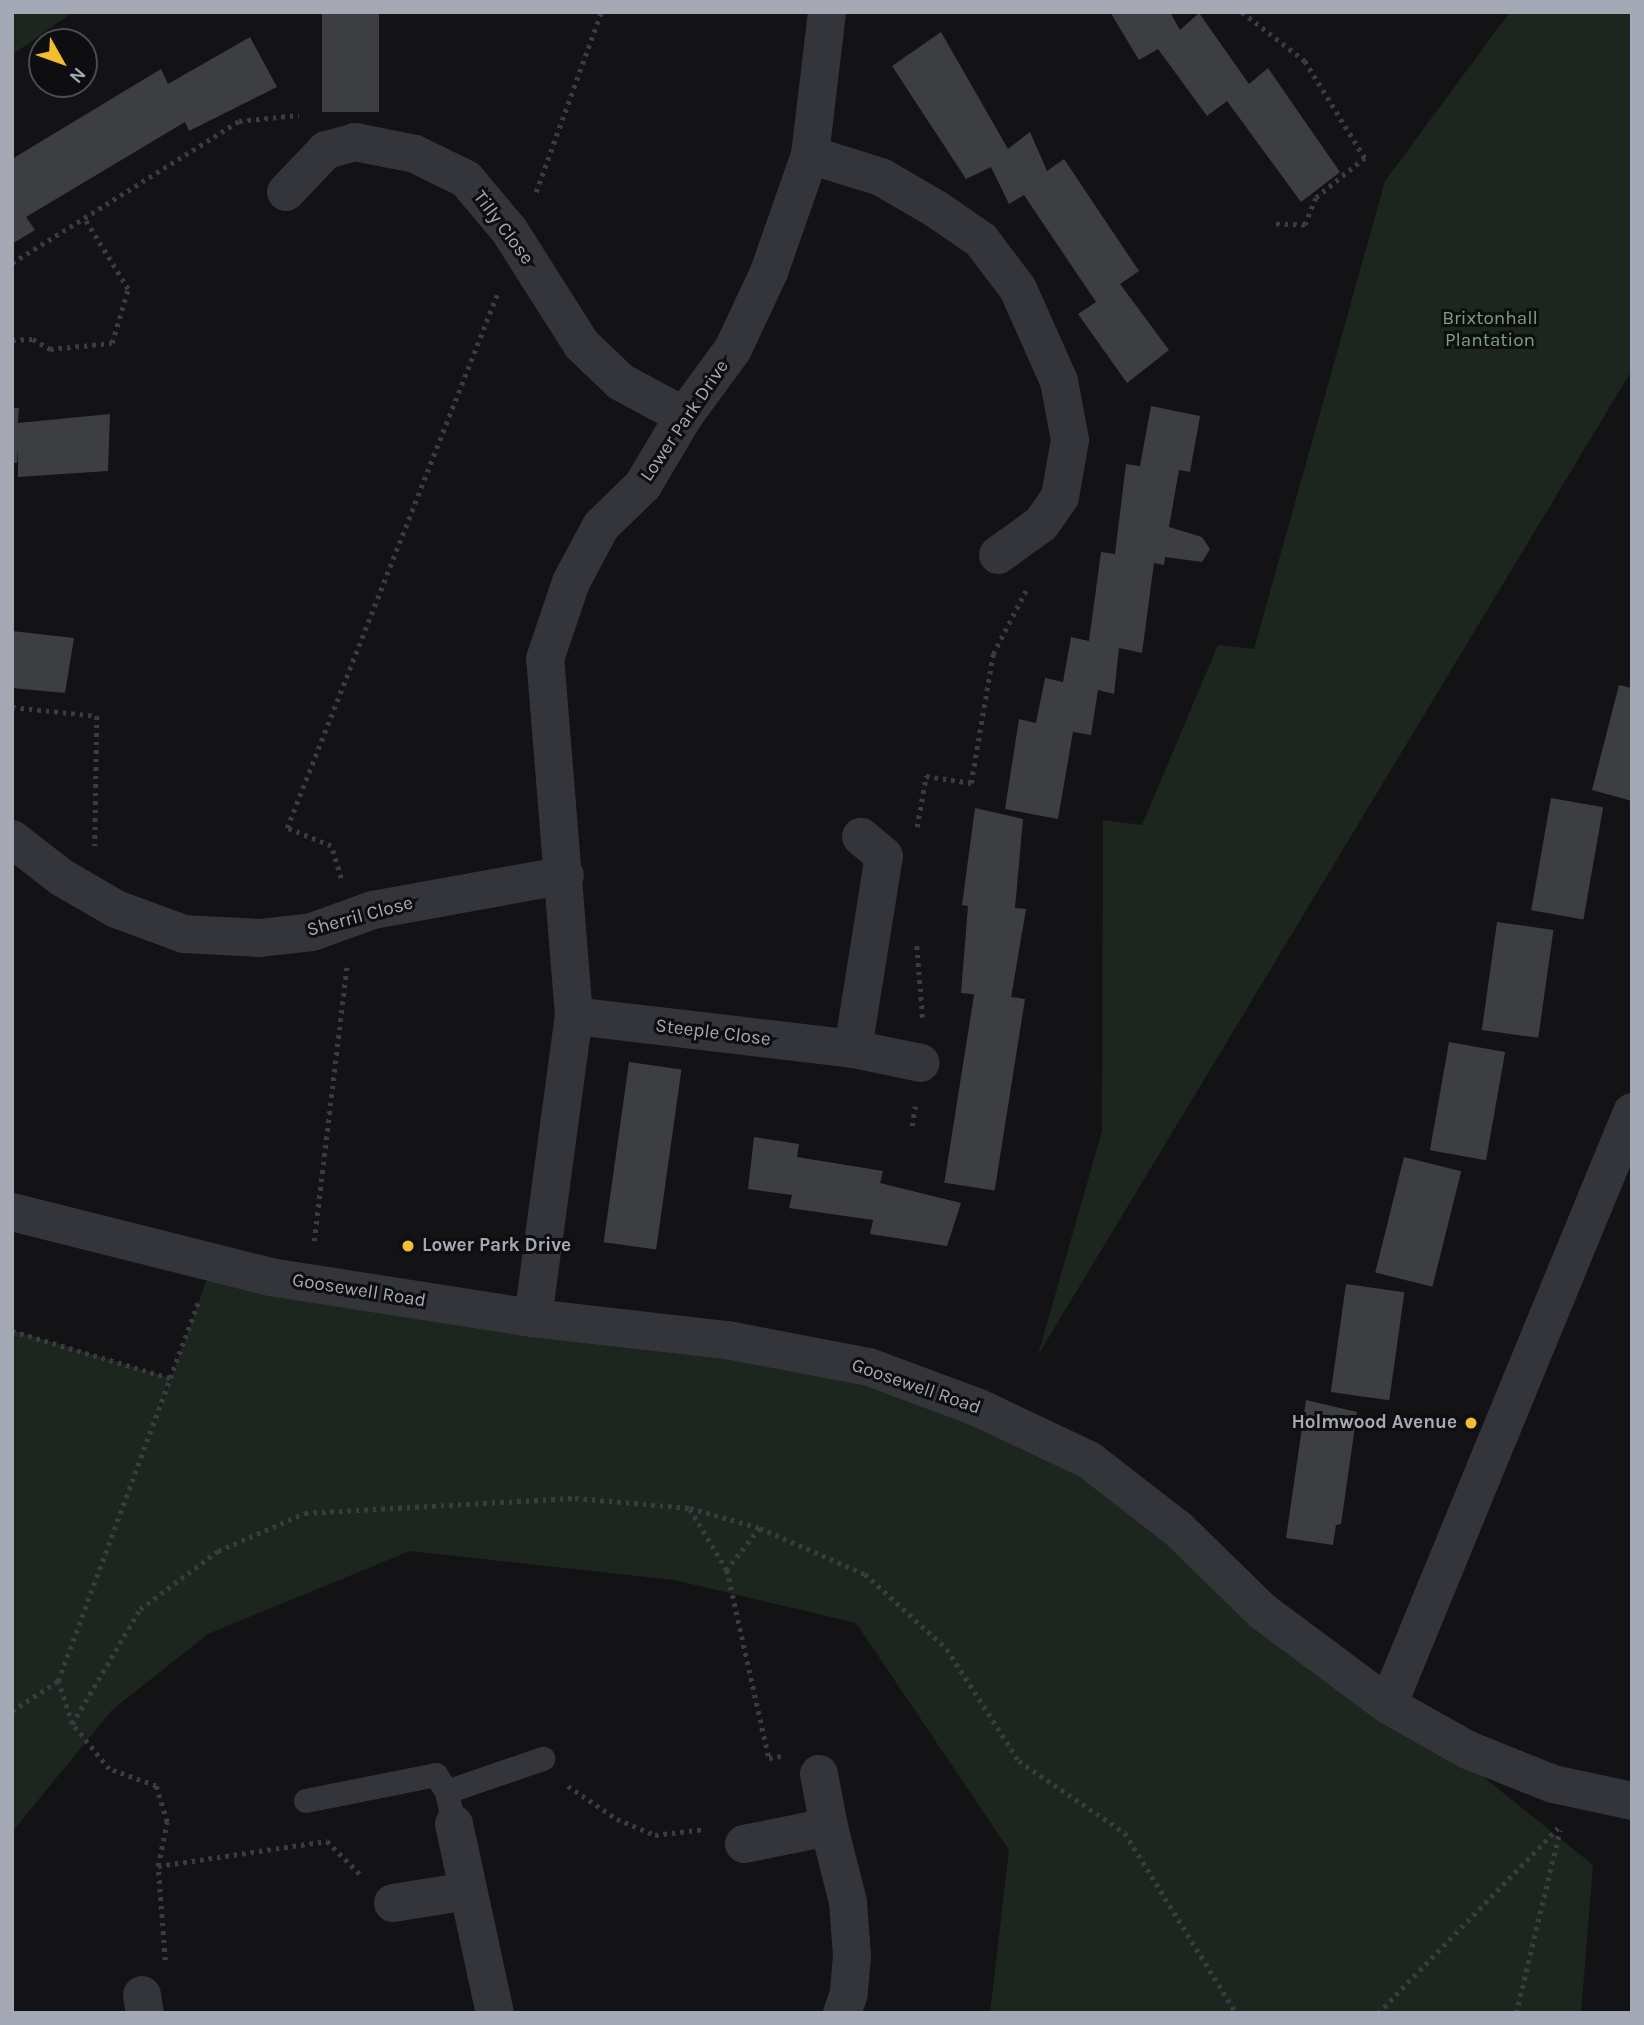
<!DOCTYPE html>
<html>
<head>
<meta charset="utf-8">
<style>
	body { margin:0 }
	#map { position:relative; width:1644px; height:2025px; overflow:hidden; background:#131315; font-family:Karla,sans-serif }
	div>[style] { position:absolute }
	.green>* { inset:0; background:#1d251f }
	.building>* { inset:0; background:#3d3e42; transform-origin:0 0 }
	.path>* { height:4.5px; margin-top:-2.25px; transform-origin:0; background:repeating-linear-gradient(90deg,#3a3c41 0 3.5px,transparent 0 8.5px) }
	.service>* { height:24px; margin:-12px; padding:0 12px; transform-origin:12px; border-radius:12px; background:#34353a }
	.minor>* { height:38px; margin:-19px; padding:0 19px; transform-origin:19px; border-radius:19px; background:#34353a }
	.tertiary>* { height:38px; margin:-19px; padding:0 19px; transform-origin:19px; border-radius:19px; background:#34353a }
	.dots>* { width:19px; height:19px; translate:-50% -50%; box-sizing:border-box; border:4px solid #0e0e10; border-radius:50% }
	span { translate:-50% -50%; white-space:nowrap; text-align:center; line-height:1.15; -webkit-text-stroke:6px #0e0e10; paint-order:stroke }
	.street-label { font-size:19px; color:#a5a9b5 }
	.park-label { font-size:19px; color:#7ba180 }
	.poi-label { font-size:19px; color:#a5a9b5; font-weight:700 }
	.left { translate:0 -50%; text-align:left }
	.right { translate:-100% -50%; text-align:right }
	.frame { position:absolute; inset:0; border:14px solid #a5a9b5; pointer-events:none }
	.north { position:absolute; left:28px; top:28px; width:70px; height:70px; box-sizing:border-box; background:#0e0e10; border:2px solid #4a4c52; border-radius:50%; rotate:130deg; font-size:19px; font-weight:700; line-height:28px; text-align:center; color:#a5a9b5 }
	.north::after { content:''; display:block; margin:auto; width:24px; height:32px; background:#f2bd2e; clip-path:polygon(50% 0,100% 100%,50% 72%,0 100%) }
</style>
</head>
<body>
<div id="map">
	<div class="green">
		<div style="clip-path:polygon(12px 12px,73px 12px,12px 55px)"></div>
		<div style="clip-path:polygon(1510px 12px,1632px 12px,1632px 370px,1038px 1355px,1102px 1131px,1103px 820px,1142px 825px,1218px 645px,1254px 649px,1385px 181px)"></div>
		<div style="clip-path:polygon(213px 1263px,786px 1352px,1089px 1460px,1593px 1865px,1581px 2013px,990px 2013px,1009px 1850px,856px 1623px,674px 1580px,410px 1551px,208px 1634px,112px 1710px,12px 1832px,12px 1330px,170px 1378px,138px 1469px)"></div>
	</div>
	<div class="building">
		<div style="left:322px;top:12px;width:57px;height:100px"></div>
		<div style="clip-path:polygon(1110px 12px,1170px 12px,1180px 30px,1199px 13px,1249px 84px,1268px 68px,1340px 172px,1301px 202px,1227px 101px,1207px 116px,1158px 49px,1139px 60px)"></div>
		<div style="clip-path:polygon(941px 32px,1008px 149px,1030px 132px,1047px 171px,1064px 159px,1139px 271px,1120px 284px,1169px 350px,1127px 383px,1078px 314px,1096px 302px,1024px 195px,1009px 204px,991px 167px,966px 179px,892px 66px)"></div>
		<div style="clip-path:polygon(250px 37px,277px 87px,189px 131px,185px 122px,26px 217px,35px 230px,12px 244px,12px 159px,161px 69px,168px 84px)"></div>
		<div style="clip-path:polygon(1151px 406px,1200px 416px,1190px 472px,1179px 470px,1169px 527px,1202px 537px,1210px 549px,1202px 562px,1165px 557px,1164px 565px,1154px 563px,1142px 653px,1119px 648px,1114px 694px,1098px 690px,1091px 735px,1073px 732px,1058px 819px,1005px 809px,1019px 719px,1036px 723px,1045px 678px,1063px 682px,1071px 637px,1089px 641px,1101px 552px,1115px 554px,1126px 464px,1140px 466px)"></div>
		<div style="clip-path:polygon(12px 408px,19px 408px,18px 423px,110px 414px,108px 471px,18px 477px,18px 448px,17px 463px,12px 463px)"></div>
		<div style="clip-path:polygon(12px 631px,74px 638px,65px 693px,12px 688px)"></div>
		<div style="clip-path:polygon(1619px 685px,1632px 688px,1632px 801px,1592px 790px)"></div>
		<div style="left:1551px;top:798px;width:53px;height:114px;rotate:10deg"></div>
		<div style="clip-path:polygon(975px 808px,1023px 819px,1015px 908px,1026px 909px,1011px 998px,961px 993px,968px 906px,962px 905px)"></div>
		<div style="left:1497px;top:922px;width:57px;height:109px;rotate:8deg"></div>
		<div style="left:1025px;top:999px;width:194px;height:51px;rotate:99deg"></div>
		<div style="left:1449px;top:1042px;width:57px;height:110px;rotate:10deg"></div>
		<div style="left:629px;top:1062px;width:53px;height:182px;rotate:8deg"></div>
		<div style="clip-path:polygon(754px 1137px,799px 1144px,797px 1157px,883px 1171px,880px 1183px,961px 1203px,947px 1246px,870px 1234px,873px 1220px,789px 1208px,792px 1195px,748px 1189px)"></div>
		<div style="left:1404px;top:1157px;width:59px;height:119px;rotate:14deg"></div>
		<div style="left:1346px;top:1284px;width:59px;height:109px;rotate:8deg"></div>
		<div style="clip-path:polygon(1306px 1400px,1357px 1412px,1341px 1524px,1336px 1525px,1333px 1545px,1286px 1538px)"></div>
	</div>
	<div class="path">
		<div style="left:1242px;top:12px;width:80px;rotate:37.9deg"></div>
		<div style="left:1305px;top:61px;width:114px;rotate:58.3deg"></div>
		<div style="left:1365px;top:158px;width:63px;rotate:140.8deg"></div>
		<div style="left:1316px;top:198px;width:29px;rotate:112deg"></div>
		<div style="left:1305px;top:225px;width:31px;rotate:-178deg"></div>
		<div style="left:536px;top:192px;width:191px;rotate:-70.1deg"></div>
		<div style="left:12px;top:263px;width:268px;rotate:-32deg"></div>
		<div style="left:239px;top:121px;width:60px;rotate:-5.7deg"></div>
		<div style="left:12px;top:340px;width:21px;rotate:-3deg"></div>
		<div style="left:33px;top:339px;width:20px;rotate:30deg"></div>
		<div style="left:50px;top:349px;width:62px;rotate:-5.5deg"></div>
		<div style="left:112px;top:343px;width:56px;rotate:-73.5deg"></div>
		<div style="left:128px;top:289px;width:84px;rotate:-121.8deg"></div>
		<div style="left:12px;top:707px;width:85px;rotate:6deg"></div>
		<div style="left:97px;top:716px;width:130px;rotate:90.9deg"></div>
		<div style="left:917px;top:827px;width:52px;rotate:-80deg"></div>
		<div style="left:926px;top:776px;width:46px;rotate:8.8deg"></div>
		<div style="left:971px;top:783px;width:131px;rotate:-80.3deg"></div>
		<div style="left:993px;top:654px;width:72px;rotate:-62.7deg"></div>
		<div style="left:341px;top:878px;width:34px;rotate:-107deg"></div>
		<div style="left:331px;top:846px;width:48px;rotate:-157.8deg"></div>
		<div style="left:287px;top:828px;width:576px;rotate:-68.51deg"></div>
		<div style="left:917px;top:946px;width:75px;rotate:85.4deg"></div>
		<div style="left:912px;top:1126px;width:20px;rotate:-81deg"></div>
		<div style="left:314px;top:1241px;width:278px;rotate:-83.2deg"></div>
		<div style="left:12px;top:1331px;width:165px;rotate:16.6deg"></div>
		<div style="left:690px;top:1509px;width:71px;rotate:58.8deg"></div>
		<div style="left:760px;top:1528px;width:53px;rotate:128.2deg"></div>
		<div style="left:727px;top:1570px;width:193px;rotate:77.4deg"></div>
		<div style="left:769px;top:1758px;width:12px;rotate:-9deg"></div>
		<div style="left:12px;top:1711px;width:55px;rotate:-33.1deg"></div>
		<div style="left:72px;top:1724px;width:134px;rotate:-59.4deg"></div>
		<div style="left:140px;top:1609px;width:97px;rotate:-36.6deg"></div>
		<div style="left:218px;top:1551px;width:95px;rotate:-23.6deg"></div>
		<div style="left:305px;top:1513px;width:270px;rotate:-3.2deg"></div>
		<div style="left:575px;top:1498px;width:115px;rotate:5deg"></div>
		<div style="left:690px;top:1508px;width:73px;rotate:15.9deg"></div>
		<div style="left:760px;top:1528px;width:115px;rotate:23.7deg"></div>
		<div style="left:865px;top:1574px;width:111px;rotate:42.4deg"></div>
		<div style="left:947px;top:1649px;width:133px;rotate:57.3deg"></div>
		<div style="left:1019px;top:1761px;width:128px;rotate:34.2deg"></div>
		<div style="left:1125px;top:1833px;width:211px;rotate:58.3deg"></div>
		<div style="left:568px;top:1786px;width:59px;rotate:34deg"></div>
		<div style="left:617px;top:1819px;width:41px;rotate:22.8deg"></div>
		<div style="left:655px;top:1835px;width:50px;rotate:-6.8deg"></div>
		<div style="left:158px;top:1866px;width:171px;rotate:-8.4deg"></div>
		<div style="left:327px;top:1841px;width:48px;rotate:45deg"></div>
		<div style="left:165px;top:1960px;width:94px;rotate:-94.3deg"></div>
		<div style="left:158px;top:1866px;width:45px;rotate:-78.4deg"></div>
		<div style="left:167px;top:1822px;width:38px;rotate:-107deg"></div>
		<div style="left:156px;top:1786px;width:50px;rotate:-160.1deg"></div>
		<div style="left:109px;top:1769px;width:58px;rotate:-129.4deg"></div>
		<div style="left:72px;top:1724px;width:45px;rotate:-108deg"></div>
		<div style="left:58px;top:1681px;width:403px;rotate:-69.7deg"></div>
		<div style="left:1378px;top:2013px;width:258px;rotate:-45.8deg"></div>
		<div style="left:1516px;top:2013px;width:188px;rotate:-76.5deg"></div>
	</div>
	<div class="service">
		<div style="left:447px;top:1792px;width:102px;rotate:-19deg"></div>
		<div style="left:306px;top:1801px;width:133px;rotate:-11.3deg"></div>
		<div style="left:436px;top:1775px;width:20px;rotate:57deg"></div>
		<div style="left:447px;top:1792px;width:33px;rotate:78deg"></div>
	</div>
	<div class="minor">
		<div style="left:810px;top:155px;width:74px;rotate:17.2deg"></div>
		<div style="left:881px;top:177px;width:64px;rotate:30.2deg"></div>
		<div style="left:936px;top:209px;width:55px;rotate:34.6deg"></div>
		<div style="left:981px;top:240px;width:61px;rotate:52.9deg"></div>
		<div style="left:1018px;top:289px;width:101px;rotate:66deg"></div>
		<div style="left:1059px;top:381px;width:60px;rotate:79.4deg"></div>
		<div style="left:1070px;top:440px;width:58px;rotate:100deg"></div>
		<div style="left:1060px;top:497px;width:33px;rotate:125deg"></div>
		<div style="left:1041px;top:524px;width:53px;rotate:144.2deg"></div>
		<div style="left:286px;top:192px;width:58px;rotate:-46.4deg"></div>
		<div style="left:326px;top:150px;width:30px;rotate:-15deg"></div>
		<div style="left:355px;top:142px;width:61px;rotate:11.3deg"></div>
		<div style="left:415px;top:154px;width:57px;rotate:26.1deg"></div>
		<div style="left:466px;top:179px;width:67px;rotate:49.9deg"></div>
		<div style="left:509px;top:230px;width:136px;rotate:57.6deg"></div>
		<div style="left:582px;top:345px;width:54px;rotate:43.5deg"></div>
		<div style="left:621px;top:382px;width:72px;rotate:28.4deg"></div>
		<div style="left:12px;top:839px;width:62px;rotate:37.8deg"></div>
		<div style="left:61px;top:877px;width:64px;rotate:30.2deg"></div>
		<div style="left:116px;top:909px;width:72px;rotate:20.2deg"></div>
		<div style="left:184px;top:934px;width:76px;rotate:3deg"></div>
		<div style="left:260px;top:938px;width:52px;rotate:-6.6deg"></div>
		<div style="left:312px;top:932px;width:65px;rotate:-19.8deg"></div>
		<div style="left:373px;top:910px;width:195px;rotate:-10.3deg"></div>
		<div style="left:574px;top:1016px;width:281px;rotate:6.7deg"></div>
		<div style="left:853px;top:1049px;width:69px;rotate:11.6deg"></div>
		<div style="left:853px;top:1049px;width:195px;rotate:-80.9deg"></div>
		<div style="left:884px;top:856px;width:30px;rotate:-140deg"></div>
		<div style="left:533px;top:1318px;width:305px;rotate:-82.3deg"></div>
		<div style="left:574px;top:1016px;width:358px;rotate:-94.6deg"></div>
		<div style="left:545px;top:659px;width:81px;rotate:-71.3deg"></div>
		<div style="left:571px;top:582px;width:64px;rotate:-61.8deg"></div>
		<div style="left:601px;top:526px;width:59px;rotate:-44.3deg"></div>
		<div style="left:643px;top:485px;width:80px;rotate:-59.3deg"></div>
		<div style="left:684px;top:416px;width:83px;rotate:-53.8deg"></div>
		<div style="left:733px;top:349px;width:85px;rotate:-64.9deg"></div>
		<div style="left:769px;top:272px;width:124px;rotate:-70.7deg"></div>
		<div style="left:810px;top:155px;width:144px;rotate:-83.2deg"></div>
		<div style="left:1388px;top:1705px;width:641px;rotate:-67.63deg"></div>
		<div style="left:819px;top:1774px;width:54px;rotate:79.3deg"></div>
		<div style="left:454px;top:1824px;width:193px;rotate:77.8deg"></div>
		<div style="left:744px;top:1844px;width:87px;rotate:-11.3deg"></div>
		<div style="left:829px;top:1827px;width:77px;rotate:75.8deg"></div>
		<div style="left:848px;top:1902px;width:54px;rotate:85.8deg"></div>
		<div style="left:852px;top:1956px;width:37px;rotate:95deg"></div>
		<div style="left:849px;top:1993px;width:21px;rotate:109deg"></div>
		<div style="left:393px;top:1903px;width:76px;rotate:-9.1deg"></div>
		<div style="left:142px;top:1995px;width:18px;rotate:81deg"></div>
	</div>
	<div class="tertiary">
		<div style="left:12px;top:1212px;width:266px;rotate:14.1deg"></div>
		<div style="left:270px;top:1277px;width:266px;rotate:8.9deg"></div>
		<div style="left:533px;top:1318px;width:195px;rotate:6.5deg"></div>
		<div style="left:727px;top:1340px;width:145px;rotate:10.8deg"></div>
		<div style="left:869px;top:1367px;width:117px;rotate:20.4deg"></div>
		<div style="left:979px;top:1408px;width:122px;rotate:25.3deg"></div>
		<div style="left:1089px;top:1460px;width:113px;rotate:37.8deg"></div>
		<div style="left:1178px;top:1529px;width:117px;rotate:44.3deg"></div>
		<div style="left:1262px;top:1611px;width:157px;rotate:36.7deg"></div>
		<div style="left:1388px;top:1705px;width:92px;rotate:29.4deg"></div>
		<div style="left:1468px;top:1750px;width:92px;rotate:21.8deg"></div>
		<div style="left:1553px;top:1784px;width:81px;rotate:12.1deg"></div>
	</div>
	<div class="dots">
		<div style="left:408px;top:1246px;background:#f2bd2e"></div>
		<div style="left:1471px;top:1423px;background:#f2bd2e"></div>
	</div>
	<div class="street-label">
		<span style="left:503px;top:228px;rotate:53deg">Tilly Close</span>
		<span style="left:685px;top:421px;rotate:-56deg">Lower Park Drive</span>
		<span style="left:360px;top:917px;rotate:-15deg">Sherril Close</span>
		<span style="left:713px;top:1033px;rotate:7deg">Steeple Close</span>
		<span style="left:359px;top:1291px;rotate:9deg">Goosewell Road</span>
		<span style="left:916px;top:1387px;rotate:19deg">Goosewell Road</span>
	</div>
	<div class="park-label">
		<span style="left:1490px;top:330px">Brixtonhall<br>Plantation</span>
	</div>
	<div class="poi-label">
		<span class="left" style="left:422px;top:1246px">Lower Park Drive</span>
		<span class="right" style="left:1457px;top:1423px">Holmwood Avenue</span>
	</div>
	<div class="frame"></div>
	<div class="north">N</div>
</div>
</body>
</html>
